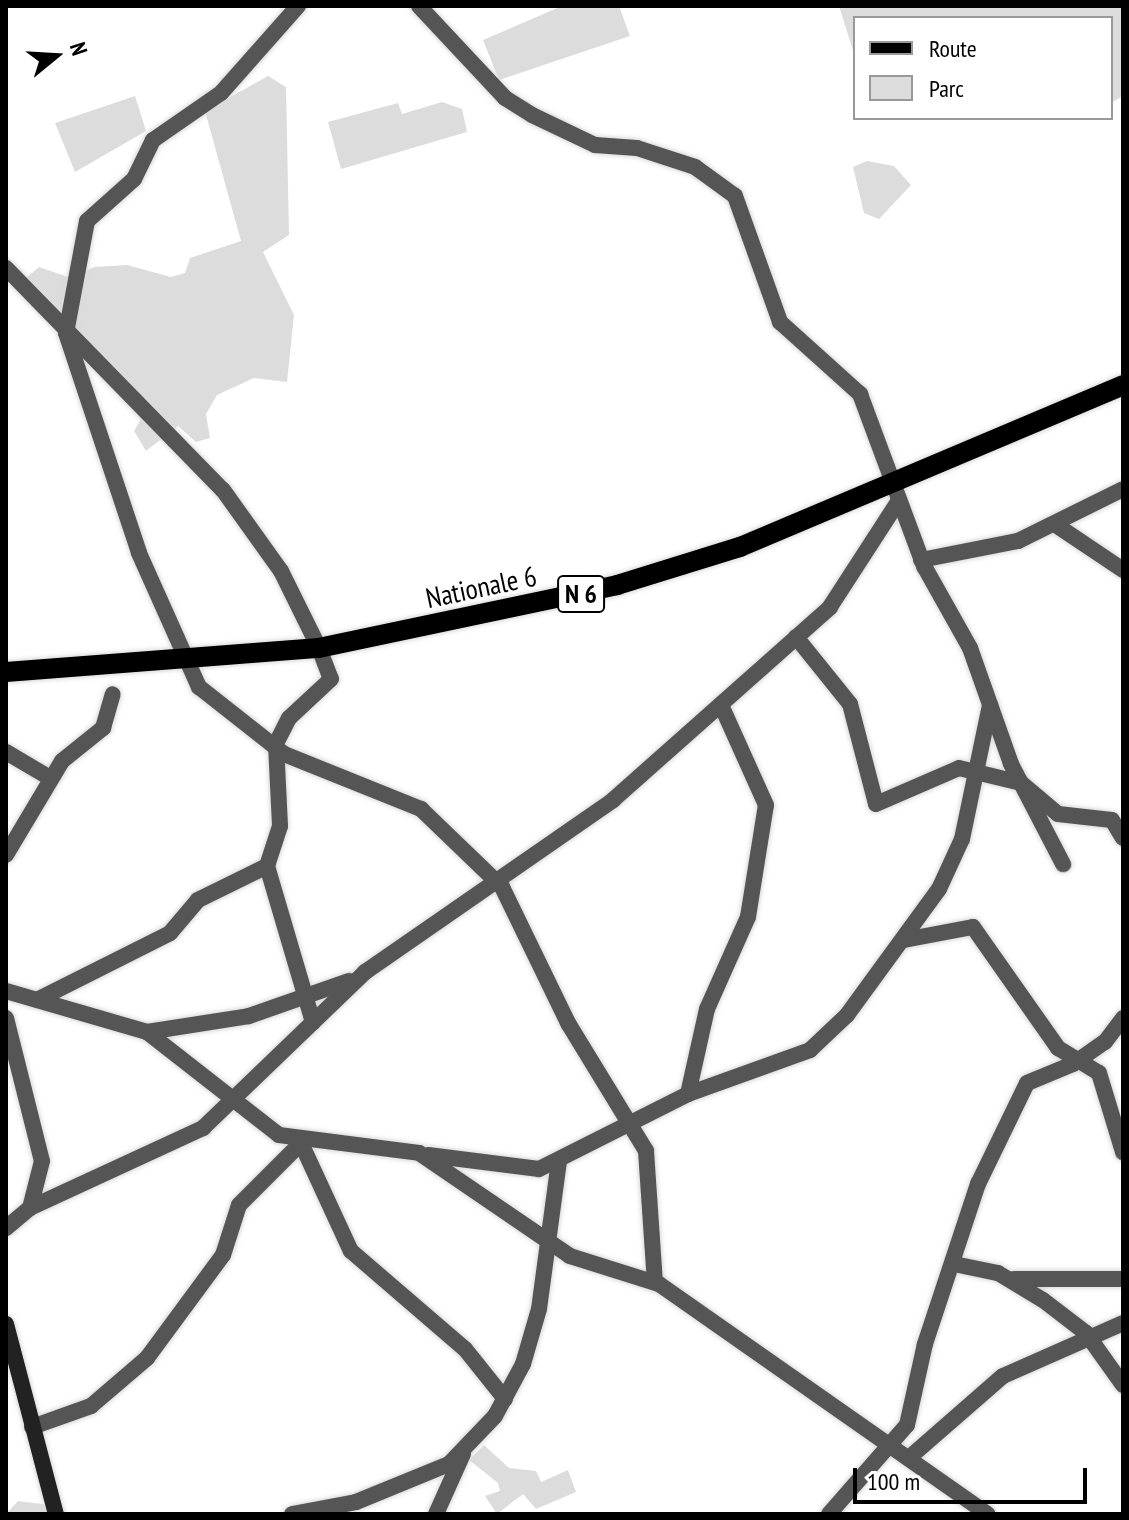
<!DOCTYPE html>
<html>
<head>
<meta charset="utf-8">
<style>
	body { margin:0 }
	#map { position:relative; width:1129px; height:1520px; overflow:hidden; background:#fff; font-family:"PT Sans Narrow",sans-serif }
	div>[style] { position:absolute }
	.green>* { inset:0; background:#dcdcdc }
	.roads { filter:drop-shadow(0 0 2px #dbdbdb) drop-shadow(0 0 2px #dbdbdb) }
	.street>* { height:16px; margin:-8px; padding:0 8px; transform-origin:8px; border-radius:8px; background:#555 }
	.secondary>* { height:16px; margin:-8px; padding:0 8px; transform-origin:8px; border-radius:8px; background:#222 }
	.primary>* { height:20px; margin:-10px; padding:0 10px; transform-origin:10px; border-radius:10px; background:#000 }
	span { translate:-50% -50%; white-space:nowrap; text-align:center; line-height:1.15; -webkit-text-stroke:6px #fff; paint-order:stroke }
	.shield-label span { padding:2px 6px; background:#fff; border:2px solid; border-radius:6px; -webkit-text-stroke-width:0 }
	.shield-label { font-size:26px; color:#000; font-weight:700 }
	.street-label { font-size:28px; color:#000 }
	.frame { position:absolute; inset:0; border:8px solid #000; pointer-events:none }
	.legend { position:absolute; left:853px; top:16px; width:260px; height:104px; box-sizing:border-box; background:#fff; border:2px solid #999; margin:0; padding:10px 14px; list-style:none; font-size:24px; color:#000 }
	.legend li { display:flex; align-items:center; gap:16px; height:40px }
	.legend b { width:40px; border:2px solid #999 }
	.north { position:absolute; left:16px; top:16px; width:80px; height:80px; -webkit-text-stroke:6px #fff; paint-order:stroke; rotate:72deg; font-size:22px; font-weight:700; line-height:32px; text-align:center; color:#000 }
	.north::after { content:''; display:block; margin:auto; width:28px; height:36px; background:#000; clip-path:polygon(50% 0,100% 100%,50% 72%,0 100%) }
	.scale { position:absolute; left:853px; top:1468px; width:234px; height:36px; box-sizing:border-box; border:4px solid #000; border-top:0; padding-left:10px; font-size:24px; line-height:28px; white-space:nowrap; color:#000; -webkit-text-stroke:6px #fff; paint-order:stroke }
</style>
</head>
<body>
<div id="map">
	<div class="green">
		<div style="clip-path:polygon(562px 6px,619px 6px,630px 36px,499px 80px,483px 40px)"></div>
		<div style="clip-path:polygon(839px 6px,1123px 6px,1123px 96px,1111px 103px,1111px 18px,855px 18px,855px 57px)"></div>
		<div style="clip-path:polygon(268px 76px,286px 87px,289px 235px,263px 252px,294px 315px,287px 382px,254px 378px,217px 395px,206px 414px,210px 438px,196px 442px,178px 426px,146px 451px,134px 431px,141px 419px,25px 279px,39px 267px,71px 278px,94px 267px,127px 265px,171px 277px,185px 273px,190px 258px,241px 241px,205px 111px)"></div>
		<div style="clip-path:polygon(135px 96px,146px 131px,75px 172px,55px 123px)"></div>
		<div style="clip-path:polygon(442px 102px,462px 109px,467px 132px,341px 169px,328px 122px,398px 103px,402px 114px)"></div>
		<div style="clip-path:polygon(867px 161px,894px 166px,911px 185px,879px 219px,864px 213px,853px 167px)"></div>
		<div style="clip-path:polygon(484px 1445px,509px 1468px,536px 1471px,541px 1482px,568px 1470px,576px 1492px,536px 1509px,523px 1494px,497px 1514px,485px 1496px,500px 1491px,498px 1483px,469px 1460px)"></div>
		<div style="clip-path:polygon(18px 1501px,50px 1505px,55px 1514px,6px 1514px)"></div>
	</div>
	<div class="roads">
		<div class="street">
			<div style="left:298px;top:6px;width:116px;rotate:131.5deg"></div>
			<div style="left:221px;top:93px;width:83px;rotate:145.3deg"></div>
			<div style="left:153px;top:140px;width:43px;rotate:116deg"></div>
			<div style="left:134px;top:179px;width:63px;rotate:138.2deg"></div>
			<div style="left:87px;top:221px;width:114px;rotate:100.6deg"></div>
			<div style="left:66px;top:333px;width:232px;rotate:71.6deg"></div>
			<div style="left:139px;top:553px;width:147px;rotate:65.9deg"></div>
			<div style="left:199px;top:687px;width:108px;rotate:38.2deg"></div>
			<div style="left:284px;top:754px;width:148px;rotate:21.9deg"></div>
			<div style="left:421px;top:809px;width:112px;rotate:43.9deg"></div>
			<div style="left:502px;top:887px;width:151px;rotate:64.1deg"></div>
			<div style="left:568px;top:1023px;width:150px;rotate:58.6deg"></div>
			<div style="left:646px;top:1151px;width:131px;rotate:86.1deg"></div>
			<div style="left:419px;top:6px;width:126px;rotate:46.9deg"></div>
			<div style="left:505px;top:98px;width:32px;rotate:32deg"></div>
			<div style="left:532px;top:115px;width:70px;rotate:25.5deg"></div>
			<div style="left:595px;top:145px;width:42px;rotate:4.1deg"></div>
			<div style="left:637px;top:148px;width:61px;rotate:18.1deg"></div>
			<div style="left:695px;top:167px;width:49px;rotate:35.9deg"></div>
			<div style="left:735px;top:196px;width:134px;rotate:70.3deg"></div>
			<div style="left:780px;top:322px;width:108px;rotate:42deg"></div>
			<div style="left:860px;top:394px;width:184px;rotate:69.6deg"></div>
			<div style="left:924px;top:566px;width:94px;rotate:60.7deg"></div>
			<div style="left:970px;top:648px;width:123px;rotate:70.5deg"></div>
			<div style="left:1011px;top:764px;width:113px;rotate:62.5deg"></div>
			<div style="left:6px;top:268px;width:310px;rotate:45.7deg"></div>
			<div style="left:223px;top:490px;width:100px;rotate:54.4deg"></div>
			<div style="left:281px;top:571px;width:86px;rotate:63.7deg"></div>
			<div style="left:319px;top:648px;width:33px;rotate:69deg"></div>
			<div style="left:331px;top:679px;width:57px;rotate:137.1deg"></div>
			<div style="left:289px;top:718px;width:29px;rotate:117deg"></div>
			<div style="left:276px;top:744px;width:82px;rotate:87.2deg"></div>
			<div style="left:280px;top:826px;width:42px;rotate:108deg"></div>
			<div style="left:267px;top:866px;width:163px;rotate:73.6deg"></div>
			<div style="left:1056px;top:525px;width:81px;rotate:33.9deg"></div>
			<div style="left:921px;top:560px;width:99px;rotate:-11.1deg"></div>
			<div style="left:1018px;top:541px;width:117px;rotate:-26.3deg"></div>
			<div style="left:796px;top:637px;width:86px;rotate:51.1deg"></div>
			<div style="left:850px;top:704px;width:103px;rotate:75.4deg"></div>
			<div style="left:876px;top:804px;width:90px;rotate:-23.4deg"></div>
			<div style="left:959px;top:768px;width:64px;rotate:13.6deg"></div>
			<div style="left:1021px;top:783px;width:48px;rotate:40deg"></div>
			<div style="left:1058px;top:814px;width:54px;rotate:6.3deg"></div>
			<div style="left:1112px;top:820px;width:21px;rotate:59deg"></div>
			<div style="left:6px;top:752px;width:51px;rotate:30.6deg"></div>
			<div style="left:6px;top:855px;width:109px;rotate:-59.2deg"></div>
			<div style="left:62px;top:761px;width:53px;rotate:-38.8deg"></div>
			<div style="left:103px;top:728px;width:35px;rotate:-74deg"></div>
			<div style="left:904px;top:940px;width:70px;rotate:-10.7deg"></div>
			<div style="left:973px;top:927px;width:148px;rotate:54.9deg"></div>
			<div style="left:1058px;top:1048px;width:48px;rotate:31.4deg"></div>
			<div style="left:1099px;top:1073px;width:83px;rotate:73.1deg"></div>
			<div style="left:6px;top:991px;width:147px;rotate:16.2deg"></div>
			<div style="left:147px;top:1032px;width:167px;rotate:38deg"></div>
			<div style="left:279px;top:1135px;width:141px;rotate:7.3deg"></div>
			<div style="left:419px;top:1153px;width:183px;rotate:34.3deg"></div>
			<div style="left:570px;top:1256px;width:93px;rotate:17.5deg"></div>
			<div style="left:659px;top:1284px;width:401px;rotate:35deg"></div>
			<div style="left:37px;top:1000px;width:149px;rotate:-26.7deg"></div>
			<div style="left:170px;top:933px;width:43px;rotate:-49.7deg"></div>
			<div style="left:198px;top:900px;width:77px;rotate:-26.2deg"></div>
			<div style="left:6px;top:1018px;width:147px;rotate:75.9deg"></div>
			<div style="left:42px;top:1161px;width:49px;rotate:104.3deg"></div>
			<div style="left:147px;top:1032px;width:103px;rotate:-8.9deg"></div>
			<div style="left:249px;top:1016px;width:106px;rotate:-19.3deg"></div>
			<div style="left:688px;top:1094px;width:87px;rotate:-77.4deg"></div>
			<div style="left:707px;top:1009px;width:101px;rotate:-66deg"></div>
			<div style="left:748px;top:917px;width:113px;rotate:-80.9deg"></div>
			<div style="left:766px;top:805px;width:110px;rotate:-114.2deg"></div>
			<div style="left:428px;top:1155px;width:112px;rotate:7.2deg"></div>
			<div style="left:539px;top:1169px;width:167px;rotate:-26.7deg"></div>
			<div style="left:688px;top:1094px;width:130px;rotate:-19.8deg"></div>
			<div style="left:810px;top:1050px;width:51px;rotate:-43.4deg"></div>
			<div style="left:847px;top:1015px;width:156px;rotate:-53.9deg"></div>
			<div style="left:939px;top:889px;width:55px;rotate:-65.3deg"></div>
			<div style="left:962px;top:839px;width:137px;rotate:-78.2deg"></div>
			<div style="left:6px;top:1228px;width:31px;rotate:-40deg"></div>
			<div style="left:30px;top:1208px;width:191px;rotate:-24.8deg"></div>
			<div style="left:203px;top:1128px;width:225px;rotate:-43.9deg"></div>
			<div style="left:365px;top:972px;width:302px;rotate:-34.7deg"></div>
			<div style="left:613px;top:800px;width:290px;rotate:-41.6deg"></div>
			<div style="left:830px;top:607px;width:125px;rotate:-57.1deg"></div>
			<div style="left:954px;top:1264px;width:45px;rotate:11.6deg"></div>
			<div style="left:998px;top:1273px;width:52px;rotate:31deg"></div>
			<div style="left:1043px;top:1300px;width:54px;rotate:37.5deg"></div>
			<div style="left:1086px;top:1333px;width:64px;rotate:54.6deg"></div>
			<div style="left:1014px;top:1279px;width:109px"></div>
			<div style="left:32px;top:1427px;width:63px;rotate:-19.6deg"></div>
			<div style="left:91px;top:1406px;width:74px;rotate:-40.6deg"></div>
			<div style="left:147px;top:1358px;width:128px;rotate:-53.6deg"></div>
			<div style="left:223px;top:1255px;width:52px;rotate:-72.3deg"></div>
			<div style="left:239px;top:1205px;width:88px;rotate:-45deg"></div>
			<div style="left:301px;top:1143px;width:119px;rotate:65.2deg"></div>
			<div style="left:351px;top:1251px;width:150px;rotate:40.7deg"></div>
			<div style="left:465px;top:1349px;width:64px;rotate:51.3deg"></div>
			<div style="left:910px;top:1457px;width:123px;rotate:-41.1deg"></div>
			<div style="left:1003px;top:1376px;width:131px;rotate:-23.8deg"></div>
			<div style="left:292px;top:1514px;width:65px;rotate:-10.6deg"></div>
			<div style="left:356px;top:1502px;width:100px;rotate:-22.2deg"></div>
			<div style="left:449px;top:1464px;width:66px;rotate:-46.2deg"></div>
			<div style="left:495px;top:1416px;width:59px;rotate:-61.7deg"></div>
			<div style="left:523px;top:1364px;width:57px;rotate:-73.8deg"></div>
			<div style="left:539px;top:1309px;width:148px;rotate:-82.3deg"></div>
			<div style="left:436px;top:1514px;width:66px;rotate:-65.8deg"></div>
			<div style="left:829px;top:1514px;width:118px;rotate:-48.8deg"></div>
			<div style="left:907px;top:1425px;width:83px;rotate:-77.5deg"></div>
			<div style="left:925px;top:1344px;width:169px;rotate:-71.7deg"></div>
			<div style="left:978px;top:1184px;width:112px;rotate:-64.1deg"></div>
			<div style="left:1027px;top:1083px;width:50px;rotate:-22.4deg"></div>
			<div style="left:1073px;top:1064px;width:39px;rotate:-35deg"></div>
			<div style="left:1105px;top:1042px;width:30px;rotate:-53deg"></div>
		</div>
		<div class="secondary">
			<div style="left:6px;top:1324px;width:196px;rotate:75.3deg"></div>
		</div>
		<div class="primary">
			<div style="left:6px;top:672px;width:314px;rotate:-4.4deg"></div>
			<div style="left:319px;top:648px;width:305px;rotate:-11.9deg"></div>
			<div style="left:617px;top:585px;width:129px;rotate:-17.2deg"></div>
			<div style="left:740px;top:547px;width:416px;rotate:-22.9deg"></div>
		</div>
	</div>
	<div class="shield-label">
		<span style="left:581px;top:594px">N 6</span>
	</div>
	<div class="street-label">
		<span style="left:481px;top:587px;rotate:-12deg">Nationale 6</span>
	</div>
	<div class="frame"></div>
	<ul class="legend">
	<li><b style="height:10px;background:#000"></b>Route</li>
	<li><b style="height:22px;background:#dcdcdc"></b>Parc</li>
	</ul>
	<div class="north">N</div>
	<div class="scale">100 m</div>
</div>
</body>
</html>
